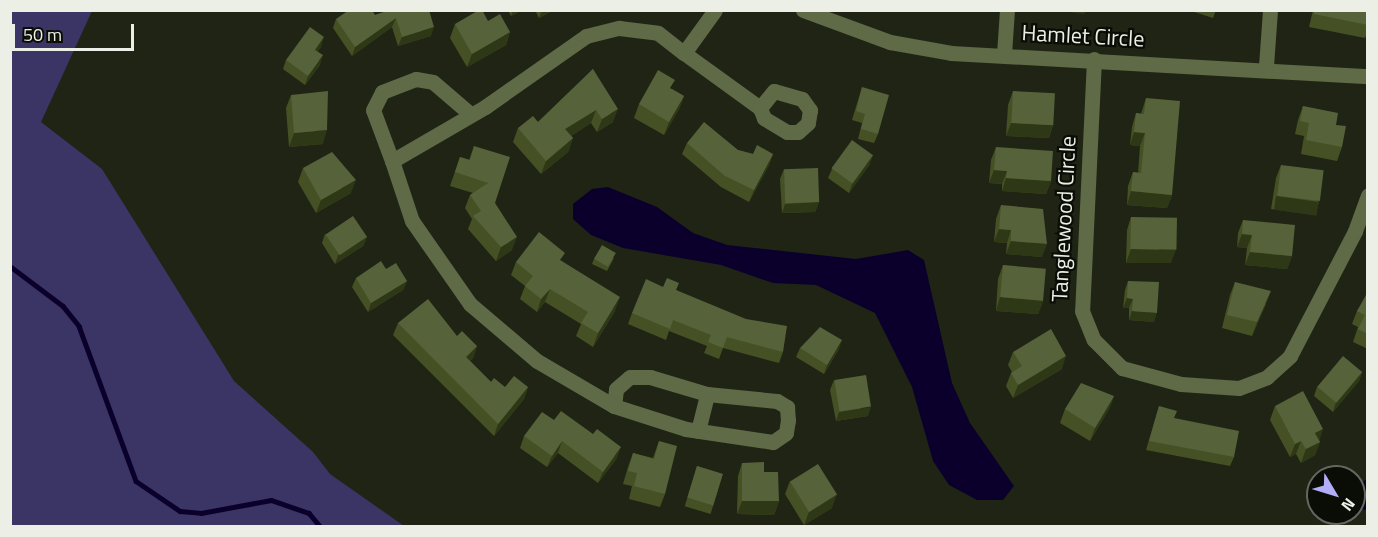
<!DOCTYPE html>
<html>
<head>
<meta charset="utf-8">
<style>
	body { margin:0 }
	#map { position:relative; width:1378px; height:537px; overflow:hidden; background:#1f2415; font-family:"Titillium Web",sans-serif }
	div>[style] { position:absolute }
	.green>* { inset:0; background:#3a3565 }
	.water>* { inset:0; background:#0b002c }
	.stream>* { height:4.5px; margin:-2.25px; padding:0 2.25px; transform-origin:2.25px; border-radius:2.25px; background:#0b002c }
	.minor>* { height:15px; margin:-7.5px; padding:0 7.5px; transform-origin:7.5px; border-radius:7.5px; background:#5f6a47 }
	.wall>* { inset:0; background:#455124; transform-origin:0 0 }
	.shaded-wall>* { inset:0; background:#2e3816; transform-origin:0 0 }
	.building>* { inset:0; background:#566239; transform-origin:0 0 }
	span { translate:-50% -50%; white-space:nowrap; text-align:center; line-height:1.15; -webkit-text-stroke:4.5px #0a0c06; paint-order:stroke }
	.street-label { font-size:22px; color:#ebefe5 }
	.frame { position:absolute; inset:0; border:12px solid #ebefe5; pointer-events:none }
	.north { position:absolute; left:1306px; top:465px; width:60px; height:60px; box-sizing:border-box; background:#0a0c06; border:2px solid #64675f; border-radius:50%; rotate:128deg; font-size:16px; font-weight:700; line-height:24px; text-align:center; color:#ebefe5 }
	.north::after { content:''; display:block; margin:auto; width:21px; height:27px; background:#b2adf9; clip-path:polygon(50% 0,100% 100%,50% 72%,0 100%) }
	.scale { position:absolute; left:12px; top:24px; width:122px; height:27px; box-sizing:border-box; border:3px solid #ebefe5; border-top:0; padding-left:8px; font-size:18px; line-height:21px; white-space:nowrap; color:#ebefe5; -webkit-text-stroke:4px #0a0c06; paint-order:stroke }
</style>
</head>
<body>
<div id="map">
	<div class="green">
		<div style="clip-path:polygon(10px 11px,92px 11px,41px 122px,102px 169px,234px 381px,313px 452px,330px 474px,404px 526px,11px 526px)"></div>
	</div>
	<div class="water">
		<div style="clip-path:polygon(608px 187px,657px 207px,693px 233px,727px 245px,856px 259px,908px 250px,924px 260px,952px 383px,970px 423px,1014px 486px,1003px 500px,977px 500px,949px 485px,933px 461px,912px 387px,875px 313px,816px 285px,773px 283px,721px 265px,623px 248px,591px 235px,573px 219px,573px 204px,592px 189px)"></div>
		<div style="clip-path:polygon(1367px 479px,1367px 510px,1354px 508px,1354px 488px)"></div>
	</div>
	<div class="stream">
		<div style="left:10px;top:266px;width:66px;rotate:37deg"></div>
		<div style="left:63px;top:306px;width:26px;rotate:51deg"></div>
		<div style="left:79px;top:326px;width:165px;rotate:69.8deg"></div>
		<div style="left:136px;top:481px;width:53px;rotate:34.3deg"></div>
		<div style="left:180px;top:511px;width:21px;rotate:5deg"></div>
		<div style="left:201px;top:513px;width:71px;rotate:-10.5deg"></div>
		<div style="left:271px;top:500px;width:40px;rotate:18.9deg"></div>
		<div style="left:309px;top:513px;width:17px;rotate:50deg"></div>
	</div>
	<div class="minor">
		<div style="left:803px;top:10px;width:93px;rotate:20.2deg"></div>
		<div style="left:890px;top:42px;width:62px;rotate:10.2deg"></div>
		<div style="left:951px;top:53px;width:418px;rotate:3.2deg"></div>
		<div style="left:684px;top:53px;width:94px;rotate:35.9deg"></div>
		<div style="left:1004px;top:54px;width:44px;rotate:-86.1deg"></div>
		<div style="left:1094px;top:59px;width:252px;rotate:92.7deg"></div>
		<div style="left:1082px;top:311px;width:31px;rotate:68deg"></div>
		<div style="left:1094px;top:340px;width:40px;rotate:45deg"></div>
		<div style="left:1122px;top:368px;width:61px;rotate:15.2deg"></div>
		<div style="left:1181px;top:384px;width:58px;rotate:3.9deg"></div>
		<div style="left:1239px;top:388px;width:30px;rotate:-21deg"></div>
		<div style="left:1267px;top:377px;width:31px;rotate:-42deg"></div>
		<div style="left:1290px;top:356px;width:141px;rotate:-62.5deg"></div>
		<div style="left:1355px;top:231px;width:38px;rotate:-70deg"></div>
		<div style="left:1266px;top:66px;width:56px;rotate:-85.9deg"></div>
		<div style="left:774px;top:91px;width:29px;rotate:16deg"></div>
		<div style="left:802px;top:99px;width:14px;rotate:54deg"></div>
		<div style="left:810px;top:110px;width:13px;rotate:99deg"></div>
		<div style="left:808px;top:123px;width:13px;rotate:138deg"></div>
		<div style="left:798px;top:132px;width:11px;rotate:180deg"></div>
		<div style="left:787px;top:132px;width:27px;rotate:-149deg"></div>
		<div style="left:764px;top:118px;width:11px;rotate:-112deg"></div>
		<div style="left:760px;top:108px;width:22px;rotate:-51deg"></div>
		<div style="left:392px;top:161px;width:54px;rotate:-110.4deg"></div>
		<div style="left:373px;top:110px;width:20px;rotate:-63deg"></div>
		<div style="left:382px;top:92px;width:36px;rotate:-21deg"></div>
		<div style="left:416px;top:79px;width:17px;rotate:10deg"></div>
		<div style="left:433px;top:82px;width:48px;rotate:40.7deg"></div>
		<div style="left:614px;top:406px;width:17px;rotate:-83deg"></div>
		<div style="left:616px;top:389px;width:18px;rotate:-41deg"></div>
		<div style="left:630px;top:377px;width:20px"></div>
		<div style="left:650px;top:377px;width:59px;rotate:16.6deg"></div>
		<div style="left:707px;top:394px;width:70px;rotate:5.7deg"></div>
		<div style="left:777px;top:401px;width:12px;rotate:31deg"></div>
		<div style="left:787px;top:407px;width:13px;rotate:86deg"></div>
		<div style="left:788px;top:420px;width:13px;rotate:99deg"></div>
		<div style="left:786px;top:433px;width:16px;rotate:145deg"></div>
		<div style="left:773px;top:442px;width:88px;rotate:-171.5deg"></div>
		<div style="left:686px;top:429px;width:76px;rotate:-162.3deg"></div>
		<div style="left:614px;top:406px;width:89px;rotate:-149.7deg"></div>
		<div style="left:537px;top:361px;width:88px;rotate:-139.6deg"></div>
		<div style="left:470px;top:304px;width:101px;rotate:-124.9deg"></div>
		<div style="left:412px;top:221px;width:63px;rotate:-108.4deg"></div>
		<div style="left:392px;top:161px;width:108px;rotate:-30.1deg"></div>
		<div style="left:485px;top:107px;width:123px;rotate:-35.1deg"></div>
		<div style="left:586px;top:36px;width:34px;rotate:-14deg"></div>
		<div style="left:619px;top:28px;width:39px;rotate:7deg"></div>
		<div style="left:658px;top:33px;width:33px;rotate:38deg"></div>
		<div style="left:684px;top:53px;width:53px;rotate:-54.2deg"></div>
		<div style="left:698px;top:431px;width:38px;rotate:-76deg"></div>
	</div>
	<div class="wall">
		<div style="clip-path:polygon(390px 10px,431px 36px,398px 46px,392px 27px,352px 56px,333px 28px,336px 19px,375px 15px)"></div>
		<div style="clip-path:polygon(508px 10px,522px 10px,511px 16px)"></div>
		<div style="clip-path:polygon(535px 10px,554px 10px,539px 18px)"></div>
		<div style="clip-path:polygon(1188px 10px,1216px 10px,1213px 18px)"></div>
		<div style="clip-path:polygon(1313px 10px,1368px 10px,1368px 32px,1365px 38px,1309px 27px)"></div>
		<div style="clip-path:polygon(488px 21px,510px 32px,506px 45px,467px 67px,450px 38px,455px 24px)"></div>
		<div style="clip-path:polygon(321px 47px,318px 51px,320px 65px,305px 85px,283px 69px,286px 60px)"></div>
		<div style="clip-path:polygon(593px 69px,613px 122px,597px 132px,591px 123px,571px 136px,573px 138px,568px 152px,541px 174px,513px 142px,518px 128px,538px 122px)"></div>
		<div style="clip-path:polygon(862px 87px,878px 134px,874px 143px,858px 139px,862px 123px,852px 120px)"></div>
		<div style="clip-path:polygon(672px 89px,684px 96px,679px 109px,664px 135px,634px 118px,639px 104px)"></div>
		<div style="clip-path:polygon(1013px 91px,1053px 125px,1049px 138px,1006px 136px,1008px 105px)"></div>
		<div style="clip-path:polygon(291px 95px,323px 144px,289px 147px,286px 108px)"></div>
		<div style="clip-path:polygon(1146px 98px,1172px 195px,1167px 208px,1127px 205px,1128px 186px,1133px 172px,1138px 173px,1140px 146px,1130px 145px,1132px 127px,1136px 113px,1141px 114px)"></div>
		<div style="clip-path:polygon(1303px 106px,1336px 125px,1342px 147px,1337px 161px,1301px 154px,1304px 136px,1295px 134px,1298px 120px)"></div>
		<div style="clip-path:polygon(687px 143px,738px 150px,753px 154px,773px 154px,769px 165px,749px 202px,721px 187px,682px 154px)"></div>
		<div style="clip-path:polygon(474px 146px,512px 250px,496px 261px,468px 229px,472px 219px,465px 208px,470px 195px,473px 193px,450px 186px,460px 157px,469px 160px)"></div>
		<div style="clip-path:polygon(996px 147px,1051px 181px,1046px 194px,1002px 191px,1002px 184px,989px 183px,991px 160px)"></div>
		<div style="clip-path:polygon(870px 164px,849px 193px,828px 178px,832px 169px)"></div>
		<div style="clip-path:polygon(1281px 165px,1319px 202px,1315px 215px,1271px 209px,1276px 178px)"></div>
		<div style="clip-path:polygon(303px 168px,351px 193px,316px 213px,298px 182px)"></div>
		<div style="clip-path:polygon(784px 169px,819px 202px,815px 212px,782px 213px,780px 179px)"></div>
		<div style="clip-path:polygon(1001px 205px,1042px 257px,1006px 254px,1007px 243px,994px 242px,996px 219px)"></div>
		<div style="clip-path:polygon(1131px 217px,1171px 263px,1126px 263px,1127px 230px)"></div>
		<div style="clip-path:polygon(1243px 220px,1292px 256px,1287px 269px,1245px 265px,1247px 248px,1237px 247px,1238px 233px)"></div>
		<div style="clip-path:polygon(325px 234px,367px 237px,363px 246px,335px 264px,322px 243px)"></div>
		<div style="clip-path:polygon(614px 258px,607px 271px,592px 264px,594px 259px)"></div>
		<div style="clip-path:polygon(562px 261px,615px 311px,593px 347px,576px 336px,581px 324px,545px 302px,537px 312px,520px 299px,525px 286px,511px 275px,516px 262px)"></div>
		<div style="clip-path:polygon(1003px 265px,1043px 301px,1038px 314px,996px 311px,998px 279px)"></div>
		<div style="clip-path:polygon(386px 269px,407px 281px,403px 290px,368px 312px,352px 287px,356px 278px)"></div>
		<div style="clip-path:polygon(1128px 281px,1154px 322px,1129px 320px,1129px 308px,1123px 308px,1125px 290px)"></div>
		<div style="clip-path:polygon(1235px 282px,1266px 304px,1252px 336px,1222px 328px,1230px 295px)"></div>
		<div style="clip-path:polygon(663px 287px,676px 290px,783px 352px,779px 363px,723px 348px,719px 359px,704px 353px,707px 346px,669px 331px,666px 340px,628px 324px,632px 313px)"></div>
		<div style="clip-path:polygon(1368px 296px,1368px 349px,1353px 342px,1358px 327px,1352px 324px,1357px 311px)"></div>
		<div style="clip-path:polygon(398px 323px,457px 336px,477px 346px,473px 358px,470px 361px,491px 382px,505px 387px,528px 387px,524px 399px,494px 436px,393px 335px)"></div>
		<div style="clip-path:polygon(800px 348px,839px 349px,824px 374px,796px 357px)"></div>
		<div style="clip-path:polygon(1013px 352px,1062px 369px,1013px 398px,1006px 386px,1011px 373px,1012px 372px,1008px 365px)"></div>
		<div style="clip-path:polygon(1362px 372px,1359px 381px,1333px 412px,1314px 396px,1317px 387px)"></div>
		<div style="clip-path:polygon(834px 380px,868px 416px,836px 421px,830px 390px)"></div>
		<div style="clip-path:polygon(1114px 396px,1109px 409px,1090px 441px,1060px 423px,1065px 409px)"></div>
		<div style="clip-path:polygon(1159px 406px,1174px 418px,1234px 457px,1230px 466px,1146px 450px)"></div>
		<div style="clip-path:polygon(1275px 406px,1319px 441px,1320px 442px,1315px 455px,1301px 463px,1296px 454px,1290px 457px,1270px 420px)"></div>
		<div style="clip-path:polygon(554px 420px,617px 458px,598px 483px,558px 453px,547px 467px,520px 448px,524px 436px)"></div>
		<div style="clip-path:polygon(659px 441px,665px 494px,660px 507px,629px 499px,632px 486px,623px 484px,628px 467px,633px 453px,653px 458px)"></div>
		<div style="clip-path:polygon(742px 463px,764px 472px,779px 501px,774px 515px,737px 514px,738px 476px)"></div>
		<div style="left:697px;top:466px;width:27px;height:42px;rotate:17deg"></div>
		<div style="clip-path:polygon(790px 481px,832px 508px,804px 525px,785px 494px)"></div>
	</div>
	<div class="shaded-wall">
		<div style="clip-path:polygon(513px 10px,522px 10px,511px 16px)"></div>
		<div style="clip-path:polygon(542px 10px,554px 10px,539px 18px)"></div>
		<div style="clip-path:polygon(1054px 10px,1086px 10px,1084px 14px)"></div>
		<div style="clip-path:polygon(396px 18px,392px 27px,352px 56px,355px 47px)"></div>
		<div style="clip-path:polygon(434px 27px,431px 36px,398px 46px,402px 37px)"></div>
		<div style="clip-path:polygon(510px 32px,506px 45px,467px 67px,472px 54px)"></div>
		<div style="clip-path:polygon(324px 37px,321px 47px,312px 59px,315px 50px)"></div>
		<div style="clip-path:polygon(323px 55px,320px 65px,305px 85px,308px 76px)"></div>
		<div style="clip-path:polygon(684px 96px,679px 109px,664px 135px,669px 122px)"></div>
		<div style="clip-path:polygon(618px 109px,613px 122px,597px 132px,602px 119px)"></div>
		<div style="clip-path:polygon(596px 110px,591px 123px,560px 143px,565px 129px)"></div>
		<div style="clip-path:polygon(1011px 123px,1053px 125px,1049px 138px,1006px 136px)"></div>
		<div style="clip-path:polygon(327px 130px,323px 144px,289px 147px,294px 133px)"></div>
		<div style="clip-path:polygon(1134px 132px,1145px 133px,1140px 146px,1130px 145px)"></div>
		<div style="clip-path:polygon(573px 138px,568px 152px,541px 174px,546px 161px)"></div>
		<div style="clip-path:polygon(773px 154px,769px 165px,749px 202px,754px 190px)"></div>
		<div style="clip-path:polygon(873px 155px,870px 164px,849px 193px,852px 184px)"></div>
		<div style="clip-path:polygon(994px 170px,1007px 171px,1002px 184px,989px 183px)"></div>
		<div style="clip-path:polygon(1006px 178px,1051px 181px,1046px 194px,1002px 191px)"></div>
		<div style="clip-path:polygon(356px 180px,351px 193px,316px 213px,321px 200px)"></div>
		<div style="clip-path:polygon(1131px 191px,1172px 195px,1167px 208px,1127px 205px)"></div>
		<div style="left:1276px;top:196px;width:43px;height:14px;rotate:8deg"></div>
		<div style="clip-path:polygon(819px 202px,815px 212px,782px 213px,785px 204px)"></div>
		<div style="clip-path:polygon(999px 229px,1011px 230px,1007px 243px,994px 242px)"></div>
		<div style="clip-path:polygon(1242px 234px,1252px 235px,1247px 248px,1237px 247px)"></div>
		<div style="clip-path:polygon(367px 237px,363px 246px,335px 264px,338px 255px)"></div>
		<div style="clip-path:polygon(517px 237px,512px 250px,496px 261px,501px 247px)"></div>
		<div style="clip-path:polygon(1011px 241px,1047px 244px,1042px 257px,1006px 254px)"></div>
		<div style="clip-path:polygon(1131px 249px,1176px 250px,1171px 263px,1126px 263px)"></div>
		<div style="clip-path:polygon(1250px 252px,1292px 256px,1287px 269px,1245px 265px)"></div>
		<div style="clip-path:polygon(407px 281px,403px 290px,368px 312px,371px 303px)"></div>
		<div style="clip-path:polygon(550px 289px,545px 302px,537px 312px,541px 299px)"></div>
		<div style="clip-path:polygon(1271px 291px,1266px 304px,1252px 336px,1257px 322px)"></div>
		<div style="clip-path:polygon(620px 297px,615px 311px,593px 347px,598px 333px)"></div>
		<div style="clip-path:polygon(1000px 297px,1043px 301px,1038px 314px,996px 311px)"></div>
		<div style="clip-path:polygon(1127px 298px,1133px 299px,1129px 308px,1123px 308px)"></div>
		<div style="clip-path:polygon(1132px 311px,1157px 313px,1154px 322px,1129px 320px)"></div>
		<div style="clip-path:polygon(842px 340px,839px 349px,824px 374px,827px 365px)"></div>
		<div style="clip-path:polygon(477px 346px,473px 358px,461px 369px,466px 357px)"></div>
		<div style="clip-path:polygon(1066px 356px,1062px 369px,1013px 398px,1018px 385px)"></div>
		<div style="clip-path:polygon(1362px 372px,1359px 381px,1333px 412px,1336px 402px)"></div>
		<div style="clip-path:polygon(528px 387px,524px 399px,494px 436px,498px 424px)"></div>
		<div style="clip-path:polygon(1114px 396px,1109px 409px,1090px 441px,1095px 428px)"></div>
		<div style="clip-path:polygon(871px 407px,868px 416px,836px 421px,839px 412px)"></div>
		<div style="clip-path:polygon(1323px 429px,1319px 442px,1315px 433px)"></div>
		<div style="clip-path:polygon(562px 441px,558px 453px,547px 467px,552px 456px)"></div>
		<div style="clip-path:polygon(1301px 441px,1296px 454px,1290px 457px,1295px 444px)"></div>
		<div style="clip-path:polygon(1320px 442px,1315px 455px,1301px 463px,1306px 449px)"></div>
		<div style="clip-path:polygon(621px 447px,617px 458px,598px 483px,603px 472px)"></div>
		<div style="clip-path:polygon(837px 494px,832px 508px,804px 525px,809px 512px)"></div>
		<div style="clip-path:polygon(742px 501px,779px 501px,774px 515px,737px 514px)"></div>
	</div>
	<div class="building">
		<div style="clip-path:polygon(349px 10px,372px 10px,375px 15px,390px 10px,429px 10px,434px 27px,402px 37px,396px 18px,355px 47px,336px 19px)"></div>
		<div style="clip-path:polygon(479px 10px,482px 10px,488px 21px,500px 14px,510px 32px,472px 54px,455px 24px)"></div>
		<div style="clip-path:polygon(1314px 10px,1368px 10px,1368px 25px,1314px 14px)"></div>
		<div style="clip-path:polygon(310px 27px,324px 37px,315px 50px,323px 55px,308px 76px,286px 60px)"></div>
		<div style="clip-path:polygon(593px 69px,618px 109px,602px 119px,596px 110px,565px 129px,573px 138px,546px 161px,518px 128px,533px 116px,538px 122px)"></div>
		<div style="clip-path:polygon(658px 70px,675px 80px,670px 88px,684px 96px,669px 122px,639px 104px)"></div>
		<div style="clip-path:polygon(862px 87px,889px 95px,878px 134px,861px 129px,865px 114px,856px 111px)"></div>
		<div style="clip-path:polygon(328px 91px,327px 130px,294px 133px,291px 95px)"></div>
		<div style="left:1013px;top:91px;width:42px;height:32px;rotate:3deg"></div>
		<div style="clip-path:polygon(1146px 98px,1180px 101px,1172px 195px,1131px 191px,1133px 172px,1141px 173px,1145px 133px,1134px 132px,1136px 113px,1144px 114px)"></div>
		<div style="clip-path:polygon(1303px 106px,1338px 113px,1336px 125px,1346px 126px,1342px 147px,1306px 140px,1309px 123px,1300px 121px)"></div>
		<div style="clip-path:polygon(704px 122px,738px 150px,753px 154px,757px 145px,773px 154px,754px 190px,725px 176px,687px 143px)"></div>
		<div style="left:852px;top:140px;width:26px;height:35px;rotate:36deg"></div>
		<div style="clip-path:polygon(474px 146px,510px 157px,495px 203px,517px 237px,501px 247px,473px 216px,481px 211px,470px 195px,488px 183px,455px 172px,460px 157px,470px 160px)"></div>
		<div style="clip-path:polygon(996px 147px,1053px 151px,1051px 181px,1006px 178px,1007px 171px,994px 170px)"></div>
		<div style="clip-path:polygon(332px 152px,356px 180px,321px 200px,303px 168px)"></div>
		<div style="left:1281px;top:165px;width:43px;height:31px;rotate:7deg"></div>
		<div style="left:818px;top:168px;width:34px;height:34px;rotate:88deg"></div>
		<div style="clip-path:polygon(1001px 205px,1043px 209px,1047px 244px,1011px 241px,1011px 230px,999px 229px)"></div>
		<div style="left:353px;top:216px;width:25px;height:33px;rotate:56deg"></div>
		<div style="left:1131px;top:217px;width:46px;height:32px;rotate:1deg"></div>
		<div style="clip-path:polygon(1243px 220px,1295px 225px,1292px 256px,1250px 252px,1252px 235px,1242px 234px)"></div>
		<div style="clip-path:polygon(539px 232px,565px 253px,560px 260px,620px 297px,598px 333px,581px 323px,588px 312px,550px 289px,541px 299px,525px 286px,533px 276px,516px 262px)"></div>
		<div style="left:602px;top:245px;width:16px;height:16px;rotate:30deg"></div>
		<div style="clip-path:polygon(381px 261px,386px 269px,396px 263px,407px 281px,371px 303px,356px 278px)"></div>
		<div style="left:1003px;top:265px;width:43px;height:32px;rotate:5deg"></div>
		<div style="clip-path:polygon(667px 278px,679px 283px,676px 290px,746px 319px,787px 326px,783px 352px,727px 337px,723px 348px,708px 342px,711px 335px,673px 320px,670px 329px,632px 313px,646px 279px,663px 287px)"></div>
		<div style="clip-path:polygon(1128px 281px,1159px 282px,1157px 313px,1132px 311px,1133px 299px,1127px 298px)"></div>
		<div style="clip-path:polygon(1235px 282px,1271px 291px,1257px 322px,1227px 315px)"></div>
		<div style="clip-path:polygon(1366px 295px,1368px 296px,1368px 334px,1358px 329px,1365px 315px,1357px 311px)"></div>
		<div style="clip-path:polygon(428px 299px,457px 336px,462px 331px,477px 346px,466px 357px,491px 382px,494px 378px,505px 387px,514px 376px,528px 387px,498px 424px,398px 323px)"></div>
		<div style="clip-path:polygon(820px 327px,842px 340px,827px 365px,800px 348px)"></div>
		<div style="clip-path:polygon(1051px 329px,1066px 356px,1018px 385px,1011px 373px,1022px 366px,1013px 352px)"></div>
		<div style="left:1343px;top:356px;width:25px;height:40px;rotate:40deg"></div>
		<div style="left:866px;top:375px;width:32px;height:32px;rotate:81deg"></div>
		<div style="clip-path:polygon(1081px 383px,1114px 396px,1095px 428px,1065px 409px)"></div>
		<div style="clip-path:polygon(1303px 391px,1323px 429px,1315px 433px,1320px 442px,1306px 449px,1301px 441px,1295px 444px,1275px 406px)"></div>
		<div style="clip-path:polygon(1159px 406px,1177px 411px,1174px 418px,1239px 431px,1234px 457px,1149px 441px)"></div>
		<div style="clip-path:polygon(561px 411px,593px 434px,597px 429px,621px 447px,603px 472px,562px 441px,552px 456px,524px 436px,542px 412px,554px 420px)"></div>
		<div style="clip-path:polygon(659px 441px,677px 446px,665px 494px,634px 486px,637px 473px,628px 471px,633px 453px,654px 459px)"></div>
		<div style="clip-path:polygon(764px 462px,764px 472px,778px 472px,779px 501px,742px 501px,742px 463px)"></div>
		<div style="left:818px;top:464px;width:36px;height:33px;rotate:58deg"></div>
		<div style="left:697px;top:466px;width:27px;height:33px;rotate:17deg"></div>
	</div>
	<div class="street-label">
		<span style="left:1083px;top:36px;rotate:3deg">Hamlet Circle</span>
		<span style="left:1064px;top:219px;rotate:-87deg">Tanglewood Circle</span>
	</div>
	<div class="frame"></div>
	<div class="north">N</div>
	<div class="scale">50 m</div>
</div>
</body>
</html>
